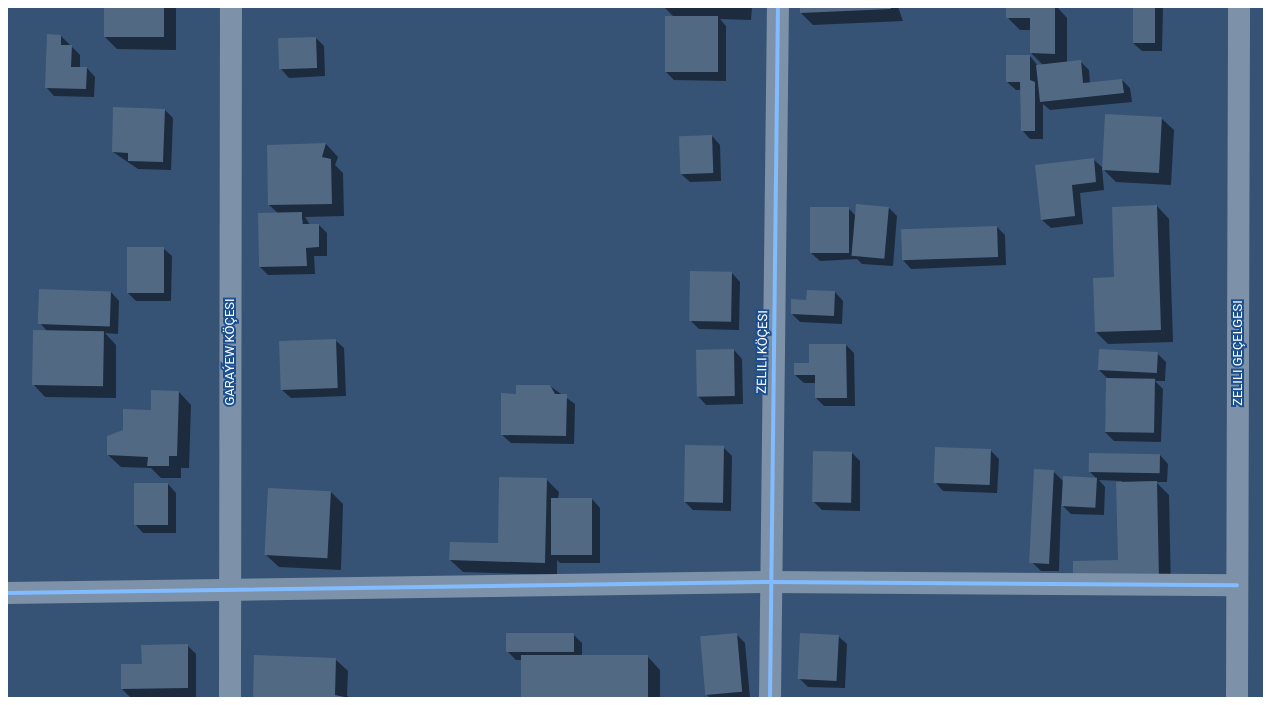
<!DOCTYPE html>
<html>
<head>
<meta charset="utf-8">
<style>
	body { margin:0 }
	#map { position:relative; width:1271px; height:705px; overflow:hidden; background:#365274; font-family:Roboto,sans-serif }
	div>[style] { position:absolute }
	.shadow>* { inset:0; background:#0007 }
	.building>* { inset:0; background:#526984; transform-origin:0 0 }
	.minor>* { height:22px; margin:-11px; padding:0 11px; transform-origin:11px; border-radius:11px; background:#7d92a8 }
	.cycleway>* { height:4px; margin:-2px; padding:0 2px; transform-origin:2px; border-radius:2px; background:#80bcff }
	span { translate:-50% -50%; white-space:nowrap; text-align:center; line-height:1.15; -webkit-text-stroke:4px #1b4f8f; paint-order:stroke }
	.street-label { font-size:13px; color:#fff }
	.frame { position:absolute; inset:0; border:8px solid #fff; pointer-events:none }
</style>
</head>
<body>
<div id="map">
	<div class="shadow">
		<div style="clip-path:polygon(105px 7px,176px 7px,176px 50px,117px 49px,105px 37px)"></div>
		<div style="clip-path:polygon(664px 7px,752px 7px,751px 20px,720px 19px,726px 26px,726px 81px,674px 80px,666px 72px,674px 17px)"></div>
		<div style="clip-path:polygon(801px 7px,898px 7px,903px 21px,813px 25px,801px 13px)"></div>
		<div style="clip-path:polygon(1007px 7px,1057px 7px,1067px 18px,1067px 63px,1080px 61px,1089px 70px,1090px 83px,1122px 80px,1130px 88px,1132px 102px,1050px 110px,1043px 104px,1043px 139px,1030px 139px,1022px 130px,1021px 90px,1016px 90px,1007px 82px,1030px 56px,1038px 66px,1043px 65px,1031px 53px,1031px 30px,1020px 30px,1007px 17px)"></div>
		<div style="clip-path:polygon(1134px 7px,1163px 7px,1162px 51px,1142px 51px,1133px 43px)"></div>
		<div style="clip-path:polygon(61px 36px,80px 55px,80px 68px,87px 68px,95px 77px,94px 97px,54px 96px,46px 87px)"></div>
		<div style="clip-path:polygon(316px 38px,324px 46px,325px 76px,289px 78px,281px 69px)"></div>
		<div style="clip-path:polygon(165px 110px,173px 118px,171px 170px,138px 169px,113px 152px)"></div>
		<div style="clip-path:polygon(1161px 118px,1174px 130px,1171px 185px,1116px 182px,1102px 168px,1104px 190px,1080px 193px,1083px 224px,1051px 228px,1042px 220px,1093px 159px,1104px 169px)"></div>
		<div style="clip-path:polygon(712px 136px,720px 145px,721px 181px,690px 182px,681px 174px)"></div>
		<div style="clip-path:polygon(evenodd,326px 144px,338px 157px,335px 165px,343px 173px,344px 216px,305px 217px,310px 225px,319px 225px,327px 233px,327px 256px,314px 256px,315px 274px,268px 275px,260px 267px,278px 213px,269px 205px,268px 146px,326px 144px,301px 220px,303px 220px,303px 229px,301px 220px)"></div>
		<div style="clip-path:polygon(1157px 206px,1169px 219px,1173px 342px,1108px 344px,1096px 332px,1115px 278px)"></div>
		<div style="clip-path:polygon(848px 208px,856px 216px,889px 208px,897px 216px,893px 266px,862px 264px,857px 259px,820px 261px,811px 253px)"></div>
		<div style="clip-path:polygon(997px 227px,1005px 235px,1006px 265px,911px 269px,903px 260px,902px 230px)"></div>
		<div style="clip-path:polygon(163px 248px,172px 256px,171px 301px,136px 301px,128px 293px)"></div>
		<div style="clip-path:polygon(732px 273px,740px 282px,739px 330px,699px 329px,690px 320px)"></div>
		<div style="clip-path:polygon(111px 292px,119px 301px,118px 334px,105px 333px,116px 345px,116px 398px,45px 397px,33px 384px,48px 332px,40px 323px)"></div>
		<div style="clip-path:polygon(835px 292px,843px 301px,842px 324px,800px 322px,792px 314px,807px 301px)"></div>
		<div style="clip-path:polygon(335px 340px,344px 348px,346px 396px,291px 398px,282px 390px)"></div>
		<div style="clip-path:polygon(846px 345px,854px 353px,855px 406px,824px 406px,816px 398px,816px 383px,804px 383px,795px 375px)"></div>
		<div style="clip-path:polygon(734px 350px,742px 359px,743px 404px,706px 405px,698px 396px,697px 351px)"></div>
		<div style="clip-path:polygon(1157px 353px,1166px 362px,1165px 381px,1155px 381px,1163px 389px,1161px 442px,1114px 441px,1105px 432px,1107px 378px,1099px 370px)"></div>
		<div style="clip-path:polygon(550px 386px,575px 404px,574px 444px,511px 443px,502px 435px,517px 395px)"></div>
		<div style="clip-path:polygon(179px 392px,191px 405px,189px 468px,181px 468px,181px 478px,161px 478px,151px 468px,121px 467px,108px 455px,124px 431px)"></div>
		<div style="clip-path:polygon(723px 447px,732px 456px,731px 511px,693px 510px,685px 502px)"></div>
		<div style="clip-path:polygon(990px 450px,999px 459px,997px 493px,943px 491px,935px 482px)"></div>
		<div style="clip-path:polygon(852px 453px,860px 461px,860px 511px,822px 510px,814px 502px)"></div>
		<div style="clip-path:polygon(1160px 455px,1168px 464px,1167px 482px,1156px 482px,1169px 495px,1171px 591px,1119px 561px,1122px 481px,1099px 480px,1105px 487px,1104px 515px,1071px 514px,1061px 504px,1059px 571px,1041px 571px,1032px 562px,1053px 471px,1063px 481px,1097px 479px,1090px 472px)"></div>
		<div style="clip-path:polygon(546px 479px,559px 492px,558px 499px,592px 499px,600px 508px,600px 563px,560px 563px,557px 560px,557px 575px,463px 572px,450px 560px,451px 543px,499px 544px)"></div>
		<div style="clip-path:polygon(168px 484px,176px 493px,176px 533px,143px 533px,135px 524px)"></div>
		<div style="clip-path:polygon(269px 489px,331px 492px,343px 504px,341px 570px,279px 567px,266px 555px)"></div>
		<div style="clip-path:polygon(573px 634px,582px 643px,582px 657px,648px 657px,660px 670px,660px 698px,522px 698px,522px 660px,516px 660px,508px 652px)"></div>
		<div style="clip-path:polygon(736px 634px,745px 643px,750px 698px,710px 698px,706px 694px)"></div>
		<div style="clip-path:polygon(838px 636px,847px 644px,845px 688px,808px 687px,800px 679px)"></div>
		<div style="clip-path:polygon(187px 645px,196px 654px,196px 697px,130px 697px,122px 689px,143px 665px)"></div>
		<div style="clip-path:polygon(335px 659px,348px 671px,347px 696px,351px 698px,254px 698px)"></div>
	</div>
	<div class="building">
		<div style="left:104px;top:7px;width:60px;height:30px"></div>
		<div style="clip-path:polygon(800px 7px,890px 7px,891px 9px,800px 13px)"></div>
		<div style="clip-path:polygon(1006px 7px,1055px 7px,1055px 54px,1030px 53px,1030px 18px,1006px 18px)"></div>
		<div style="left:1133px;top:7px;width:22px;height:36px"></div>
		<div style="left:665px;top:16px;width:53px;height:56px"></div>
		<div style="clip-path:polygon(47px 34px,61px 35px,61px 45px,72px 45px,71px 67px,87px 67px,86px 89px,45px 88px)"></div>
		<div style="left:316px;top:37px;width:31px;height:38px;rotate:88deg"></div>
		<div style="clip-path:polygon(1006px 55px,1030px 55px,1030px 80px,1035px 82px,1035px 131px,1021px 131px,1020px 82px,1006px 82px)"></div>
		<div style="clip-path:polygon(1081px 60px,1083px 83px,1122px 79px,1124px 93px,1040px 102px,1036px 65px)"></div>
		<div style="clip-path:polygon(113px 107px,165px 109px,163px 162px,128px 161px,128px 153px,112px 152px)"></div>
		<div style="left:1105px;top:114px;width:57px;height:56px;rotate:3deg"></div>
		<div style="left:712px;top:135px;width:38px;height:33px;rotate:88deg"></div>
		<div style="clip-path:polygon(326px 143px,322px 157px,331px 159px,332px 204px,268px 205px,267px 145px)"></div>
		<div style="clip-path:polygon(1094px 158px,1096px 182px,1072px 185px,1075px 216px,1041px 220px,1035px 165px)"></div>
		<div style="left:856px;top:204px;width:33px;height:52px;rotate:5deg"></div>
		<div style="clip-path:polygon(1157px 205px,1161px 330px,1095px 332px,1093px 278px,1114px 277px,1112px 207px)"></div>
		<div style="left:810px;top:207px;width:39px;height:46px"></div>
		<div style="clip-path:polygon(302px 212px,302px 224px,319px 224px,319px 247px,306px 248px,307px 266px,259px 267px,258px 213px)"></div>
		<div style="left:997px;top:226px;width:31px;height:96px;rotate:88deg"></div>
		<div style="left:127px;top:247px;width:37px;height:46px"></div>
		<div style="left:690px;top:271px;width:42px;height:50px;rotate:1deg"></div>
		<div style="left:39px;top:289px;width:72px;height:35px;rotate:2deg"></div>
		<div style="clip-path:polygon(807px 290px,835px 291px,834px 316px,791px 314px,791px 299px,806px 300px)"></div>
		<div style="left:33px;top:330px;width:71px;height:55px;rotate:1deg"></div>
		<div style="left:336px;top:339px;width:49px;height:57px;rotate:88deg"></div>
		<div style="clip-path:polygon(809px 344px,846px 344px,847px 398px,815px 398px,815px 375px,794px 375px,794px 363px,809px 363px)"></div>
		<div style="left:734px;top:349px;width:47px;height:38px;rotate:89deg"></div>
		<div style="left:1099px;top:349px;width:59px;height:21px;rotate:3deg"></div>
		<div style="left:1106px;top:378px;width:49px;height:54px;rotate:1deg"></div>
		<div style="clip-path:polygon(516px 385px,550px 385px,555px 394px,567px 394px,566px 436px,501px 435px,501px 393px,516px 394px)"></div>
		<div style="clip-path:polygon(151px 390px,179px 391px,177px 456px,169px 456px,169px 466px,147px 466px,148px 457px,107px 455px,107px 436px,123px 430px,123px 409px,151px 410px)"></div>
		<div style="left:685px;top:445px;width:39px;height:57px;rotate:1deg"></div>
		<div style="left:935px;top:447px;width:56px;height:36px;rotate:2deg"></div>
		<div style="left:813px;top:451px;width:39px;height:51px;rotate:1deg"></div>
		<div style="left:1089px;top:453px;width:71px;height:19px;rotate:1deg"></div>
		<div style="left:1034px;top:469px;width:20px;height:94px;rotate:3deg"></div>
		<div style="left:1063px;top:476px;width:34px;height:30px;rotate:3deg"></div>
		<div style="clip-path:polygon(499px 477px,547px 478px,545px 563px,449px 560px,450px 542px,498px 543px)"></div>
		<div style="clip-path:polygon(1157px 481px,1159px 579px,1073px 581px,1073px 561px,1118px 560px,1116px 482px)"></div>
		<div style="left:134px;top:483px;width:34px;height:42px"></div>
		<div style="left:268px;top:488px;width:63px;height:67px;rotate:3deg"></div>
		<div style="left:551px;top:498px;width:41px;height:57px"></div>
		<div style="left:574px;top:633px;width:19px;height:68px;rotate:90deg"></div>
		<div style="left:737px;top:633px;width:59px;height:37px;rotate:85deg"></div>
		<div style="left:800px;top:633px;width:39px;height:46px;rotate:3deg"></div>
		<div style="clip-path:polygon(188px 644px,188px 688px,121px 689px,121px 664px,142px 664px,141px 645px)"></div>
		<div style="clip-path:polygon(254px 655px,336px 658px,335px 695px,349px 698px,253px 698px)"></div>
		<div style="left:521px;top:655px;width:127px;height:43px"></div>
	</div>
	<div class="minor">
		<div style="left:7px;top:593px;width:763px;rotate:-0.83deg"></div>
		<div style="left:770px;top:582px;width:467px;rotate:0.4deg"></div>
		<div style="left:230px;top:698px;width:691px;rotate:-89.92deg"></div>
		<div style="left:770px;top:698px;width:691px;rotate:-89.34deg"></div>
		<div style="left:1237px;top:698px;width:691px;rotate:-89.83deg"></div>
	</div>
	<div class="cycleway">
		<div style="left:7px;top:593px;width:763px;rotate:-0.83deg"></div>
		<div style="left:770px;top:582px;width:467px;rotate:0.4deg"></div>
		<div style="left:770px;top:698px;width:691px;rotate:-89.34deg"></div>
	</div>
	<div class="street-label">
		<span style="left:230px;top:352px;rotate:-90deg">GARAÝEW KÖÇESI</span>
		<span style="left:763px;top:352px;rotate:-89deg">ZELILI KÖÇESI</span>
		<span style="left:1238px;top:353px;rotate:-90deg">ZELILI GEÇELGESI</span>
	</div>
	<div class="frame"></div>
</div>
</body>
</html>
